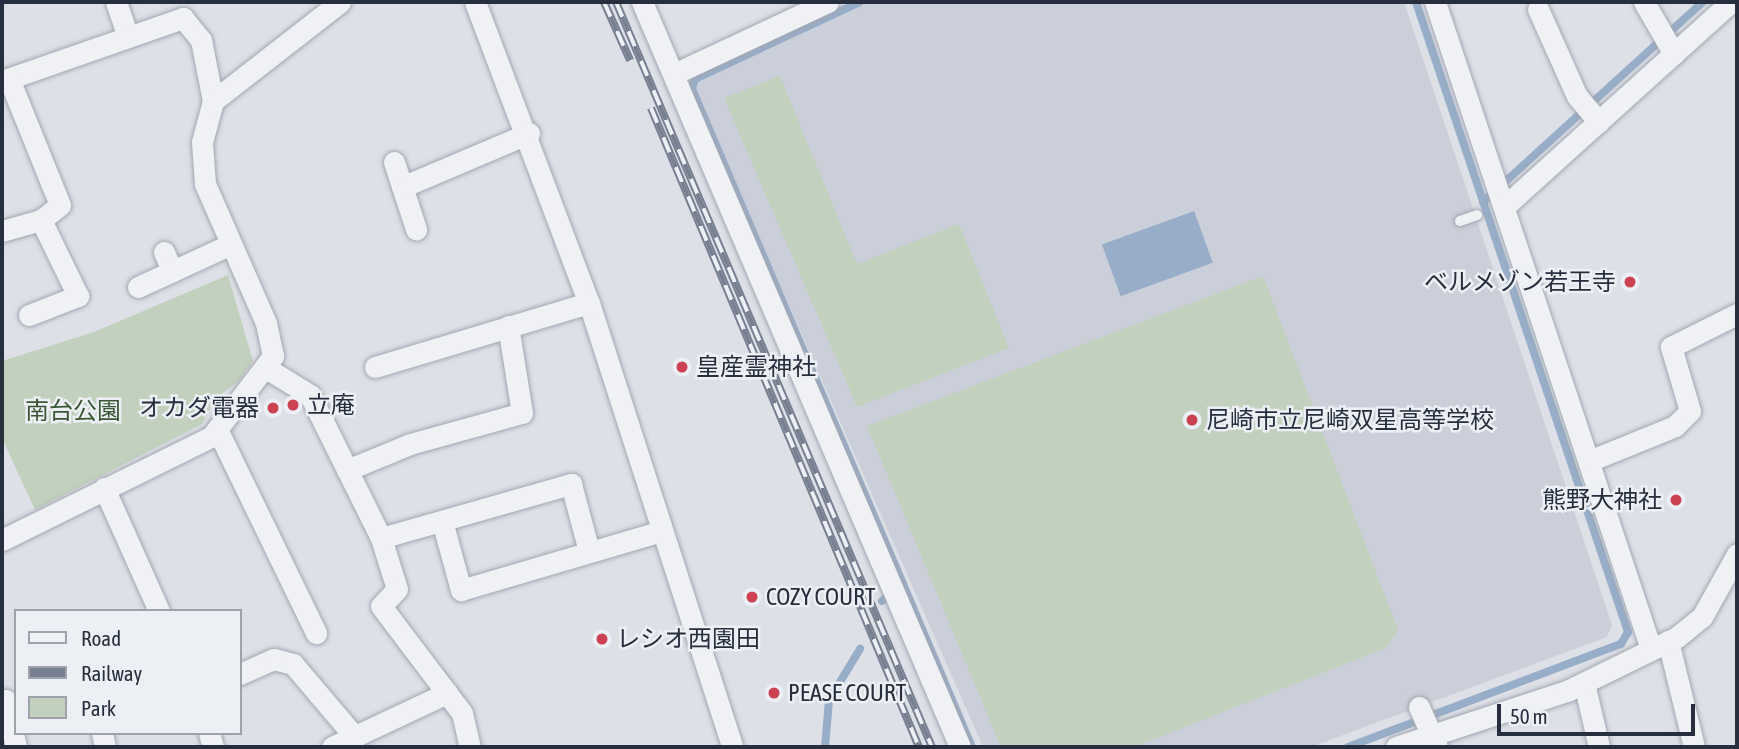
<!DOCTYPE html>
<html>
<head>
<meta charset="utf-8">
<style>
	body { margin:0 }
	#map { position:relative; width:1739px; height:749px; overflow:hidden; background:#dde0e7; font-family:"Asap Condensed","Noto Sans JP",sans-serif }
	div>[style] { position:absolute }
	.built>* { inset:0; background:#cbcfd9 }
	.green>* { inset:0; background:#c2d0be }
	.water>* { inset:0; background:#98adc7; transform-origin:0 0 }
	.stream>* { height:8px; margin:-4px; padding:0 4px; transform-origin:4px; border-radius:4px; background:#98adc7 }
	.roads { filter:drop-shadow(0 0 2px #a3a7b1) drop-shadow(0 0 2px #a3a7b1) }
	.lane>* { height:10px; margin:-5px; padding:0 5px; transform-origin:5px; border-radius:5px; background:#eff1f5 }
	.street>* { height:21px; margin:-10.5px; padding:0 10.5px; transform-origin:10.5px; border-radius:10.5px; background:#eff1f5 }
	.rail>* { height:8px; margin-top:-4px; transform-origin:0; background:repeating-linear-gradient(90deg,#eceff4 0 16px,#777f90 0 32px); box-sizing:border-box; border-block:2px solid #777f90 }
	.dots>* { width:19px; height:19px; translate:-50% -50%; box-sizing:border-box; border:4px solid #eceff4; border-radius:50% }
	span { translate:-50% -50%; white-space:nowrap; text-align:center; line-height:1.15; -webkit-text-stroke:5px #eceff4; paint-order:stroke }
	.poi-label { font-size:24px; color:#272e3d }
	.right { translate:-100% -50%; text-align:right }
	.left { translate:0 -50%; text-align:left }
	.park-label { font-size:24px; color:#3a5834 }
	.frame { position:absolute; inset:0; border:4px solid #272e3d; pointer-events:none }
	.legend { position:absolute; left:14px; top:609px; width:228px; height:126px; box-sizing:border-box; background:#eceff4; border:2px solid #9da2ab; margin:0; padding:9px 12px; list-style:none; font-size:21px; color:#272e3d }
	.legend li { display:flex; align-items:center; gap:14px; height:35px }
	.legend b { width:35px; border:2px solid #9da2ab }
	.scale { position:absolute; left:1497px; top:704px; width:198px; height:32px; box-sizing:border-box; border:4px solid #272e3d; border-top:0; padding-left:9px; font-size:21px; line-height:24px; white-space:nowrap; color:#272e3d; -webkit-text-stroke:5px #eceff4; paint-order:stroke }
</style>
</head>
<body>
<div id="map">
	<div class="built">
		<div style="clip-path:polygon(870px 2px,1404px 2px,1612px 625px,1607px 637px,1311px 747px,983px 747px,692px 84px)"></div>
	</div>
	<div class="green">
		<div style="clip-path:polygon(780px 76px,857px 264px,959px 224px,1009px 348px,857px 407px,724px 98px)"></div>
		<div style="clip-path:polygon(228px 275px,253px 361px,239px 381px,216px 398px,202px 424px,35px 510px,2px 438px,2px 361px,94px 332px)"></div>
		<div style="clip-path:polygon(1263px 276px,1398px 630px,1386px 648px,1134px 747px,1001px 747px,867px 426px)"></div>
	</div>
	<div class="water">
		<div style="left:1194px;top:211px;width:55px;height:98px;rotate:70deg"></div>
	</div>
	<div class="stream">
		<div style="left:860px;top:2px;width:182px;rotate:155deg"></div>
		<div style="left:695px;top:79px;width:10px;rotate:107deg"></div>
		<div style="left:692px;top:89px;width:538px;rotate:66.91deg"></div>
		<div style="left:1483px;top:202px;width:297px;rotate:-42.3deg"></div>
		<div style="left:882px;top:601px;width:27px;rotate:-39deg"></div>
		<div style="left:903px;top:584px;width:177px;rotate:67.1deg"></div>
		<div style="left:825px;top:747px;width:47px;rotate:-85.1deg"></div>
		<div style="left:829px;top:700px;width:60px;rotate:-58.7deg"></div>
		<div style="left:1348px;top:747px;width:292px;rotate:-20.7deg"></div>
		<div style="left:1621px;top:644px;width:14px;rotate:-60deg"></div>
		<div style="left:1628px;top:632px;width:665px;rotate:-108.6deg"></div>
	</div>
	<div class="roads">
		<div class="lane">
			<div style="left:1460px;top:221px;width:18px;rotate:-19deg"></div>
		</div>
		<div class="street">
			<div style="left:116px;top:2px;width:36px;rotate:71deg"></div>
			<div style="left:475px;top:2px;width:322px;rotate:69.3deg"></div>
			<div style="left:589px;top:303px;width:466px;rotate:72.1deg"></div>
			<div style="left:642px;top:2px;width:810px;rotate:66.88deg"></div>
			<div style="left:1435px;top:2px;width:682px;rotate:71.54deg"></div>
			<div style="left:1644px;top:2px;width:60px;rotate:60deg"></div>
			<div style="left:1538px;top:9px;width:95px;rotate:65.9deg"></div>
			<div style="left:1577px;top:96px;width:34px;rotate:50deg"></div>
			<div style="left:674px;top:74px;width:170px;rotate:-25.1deg"></div>
			<div style="left:2px;top:81px;width:192px;rotate:-19.2deg"></div>
			<div style="left:183px;top:18px;width:28px;rotate:51deg"></div>
			<div style="left:201px;top:40px;width:62px;rotate:78.9deg"></div>
			<div style="left:394px;top:162px;width:71px;rotate:71.8deg"></div>
			<div style="left:402px;top:187px;width:138px;rotate:-23deg"></div>
			<div style="left:1505px;top:206px;width:304px;rotate:-42.1deg"></div>
			<div style="left:2px;top:231px;width:41px;rotate:-15.8deg"></div>
			<div style="left:41px;top:220px;width:24px;rotate:-38deg"></div>
			<div style="left:60px;top:205px;width:136px;rotate:-112deg"></div>
			<div style="left:164px;top:252px;width:21px;rotate:67deg"></div>
			<div style="left:138px;top:287px;width:102px;rotate:-24.8deg"></div>
			<div style="left:29px;top:315px;width:53px;rotate:-21.2deg"></div>
			<div style="left:78px;top:296px;width:85px;rotate:-116deg"></div>
			<div style="left:375px;top:367px;width:223px;rotate:-16.7deg"></div>
			<div style="left:266px;top:368px;width:52px;rotate:31.5deg"></div>
			<div style="left:310px;top:395px;width:160px;rotate:63.6deg"></div>
			<div style="left:381px;top:538px;width:53px;rotate:72.6deg"></div>
			<div style="left:397px;top:589px;width:23px;rotate:133deg"></div>
			<div style="left:381px;top:606px;width:134px;rotate:52.9deg"></div>
			<div style="left:462px;top:713px;width:35px;rotate:77deg"></div>
			<div style="left:217px;top:429px;width:227px;rotate:64.1deg"></div>
			<div style="left:1589px;top:461px;width:93px;rotate:-22.1deg"></div>
			<div style="left:1675px;top:426px;width:21px;rotate:-45deg"></div>
			<div style="left:1690px;top:411px;width:67px;rotate:-106.5deg"></div>
			<div style="left:1671px;top:347px;width:74px;rotate:-26.6deg"></div>
			<div style="left:347px;top:470px;width:68px;rotate:-22.4deg"></div>
			<div style="left:410px;top:444px;width:116px;rotate:-15.5deg"></div>
			<div style="left:522px;top:413px;width:88px;rotate:-99.1deg"></div>
			<div style="left:104px;top:488px;width:135px;rotate:65.9deg"></div>
			<div style="left:442px;top:521px;width:72px;rotate:74.6deg"></div>
			<div style="left:461px;top:590px;width:209px;rotate:-16.4deg"></div>
			<div style="left:381px;top:538px;width:198px;rotate:-15.9deg"></div>
			<div style="left:571px;top:484px;width:69px;rotate:75deg"></div>
			<div style="left:2px;top:540px;width:234px;rotate:-26.3deg"></div>
			<div style="left:212px;top:436px;width:101px;rotate:-52.7deg"></div>
			<div style="left:273px;top:356px;width:34px;rotate:-102deg"></div>
			<div style="left:266px;top:323px;width:152px;rotate:-113.7deg"></div>
			<div style="left:205px;top:184px;width:42px;rotate:-94.1deg"></div>
			<div style="left:202px;top:142px;width:42px;rotate:-75deg"></div>
			<div style="left:213px;top:101px;width:161px;rotate:-37.9deg"></div>
			<div style="left:1668px;top:641px;width:109px;rotate:76.2deg"></div>
			<div style="left:240px;top:674px;width:37px;rotate:-24deg"></div>
			<div style="left:274px;top:659px;width:20px;rotate:15deg"></div>
			<div style="left:293px;top:664px;width:96px;rotate:49.7deg"></div>
			<div style="left:1584px;top:683px;width:66px;rotate:76.8deg"></div>
			<div style="left:6px;top:700px;width:48px;rotate:78deg"></div>
			<div style="left:1419px;top:707px;width:44px;rotate:65.8deg"></div>
			<div style="left:102px;top:733px;width:14px;rotate:78deg"></div>
			<div style="left:209px;top:733px;width:15px;rotate:74deg"></div>
			<div style="left:332px;top:747px;width:127px;rotate:-25.2deg"></div>
			<div style="left:1396px;top:747px;width:182px;rotate:-18.2deg"></div>
			<div style="left:1569px;top:690px;width:120px;rotate:-26.1deg"></div>
			<div style="left:1677px;top:637px;width:32px;rotate:-39deg"></div>
			<div style="left:1702px;top:617px;width:72px;rotate:-60.9deg"></div>
		</div>
	</div>
	<div class="rail">
		<div style="left:604px;top:2px;width:64px;rotate:65.9deg"></div>
		<div style="left:616px;top:2px;width:809px;rotate:67.02deg"></div>
		<div style="left:651px;top:108px;width:693px;rotate:67.25deg"></div>
	</div>
	<div class="dots">
		<div style="left:1630px;top:282px;background:#cc4252"></div>
		<div style="left:682px;top:367px;background:#cc4252"></div>
		<div style="left:293px;top:405px;background:#cc4252"></div>
		<div style="left:273px;top:408px;background:#cc4252"></div>
		<div style="left:1192px;top:420px;background:#cc4252"></div>
		<div style="left:1676px;top:500px;background:#cc4252"></div>
		<div style="left:752px;top:597px;background:#cc4252"></div>
		<div style="left:602px;top:639px;background:#cc4252"></div>
		<div style="left:774px;top:693px;background:#cc4252"></div>
	</div>
	<div class="poi-label">
		<span class="right" style="left:1616px;top:282px">ベルメゾン若王寺</span>
		<span class="left" style="left:696px;top:367px">皇産霊神社</span>
		<span class="left" style="left:307px;top:405px">立庵</span>
		<span class="right" style="left:259px;top:408px">オカダ電器</span>
		<span class="left" style="left:1206px;top:420px">尼崎市立尼崎双星高等学校</span>
		<span class="right" style="left:1662px;top:500px">熊野大神社</span>
		<span class="left" style="left:766px;top:597px">COZY COURT</span>
		<span class="left" style="left:616px;top:639px">レシオ西園田</span>
		<span class="left" style="left:788px;top:693px">PEASE COURT</span>
	</div>
	<div class="park-label">
		<span style="left:73px;top:411px">南台公園</span>
	</div>
	<div class="frame"></div>
	<ul class="legend">
	<li><b style="height:9px;background:#eff1f5"></b>Road</li>
	<li><b style="height:9px;background:#777f90"></b>Railway</li>
	<li><b style="height:19px;background:#c2d0be"></b>Park</li>
	</ul>
	<div class="scale">50 m</div>
</div>
</body>
</html>
